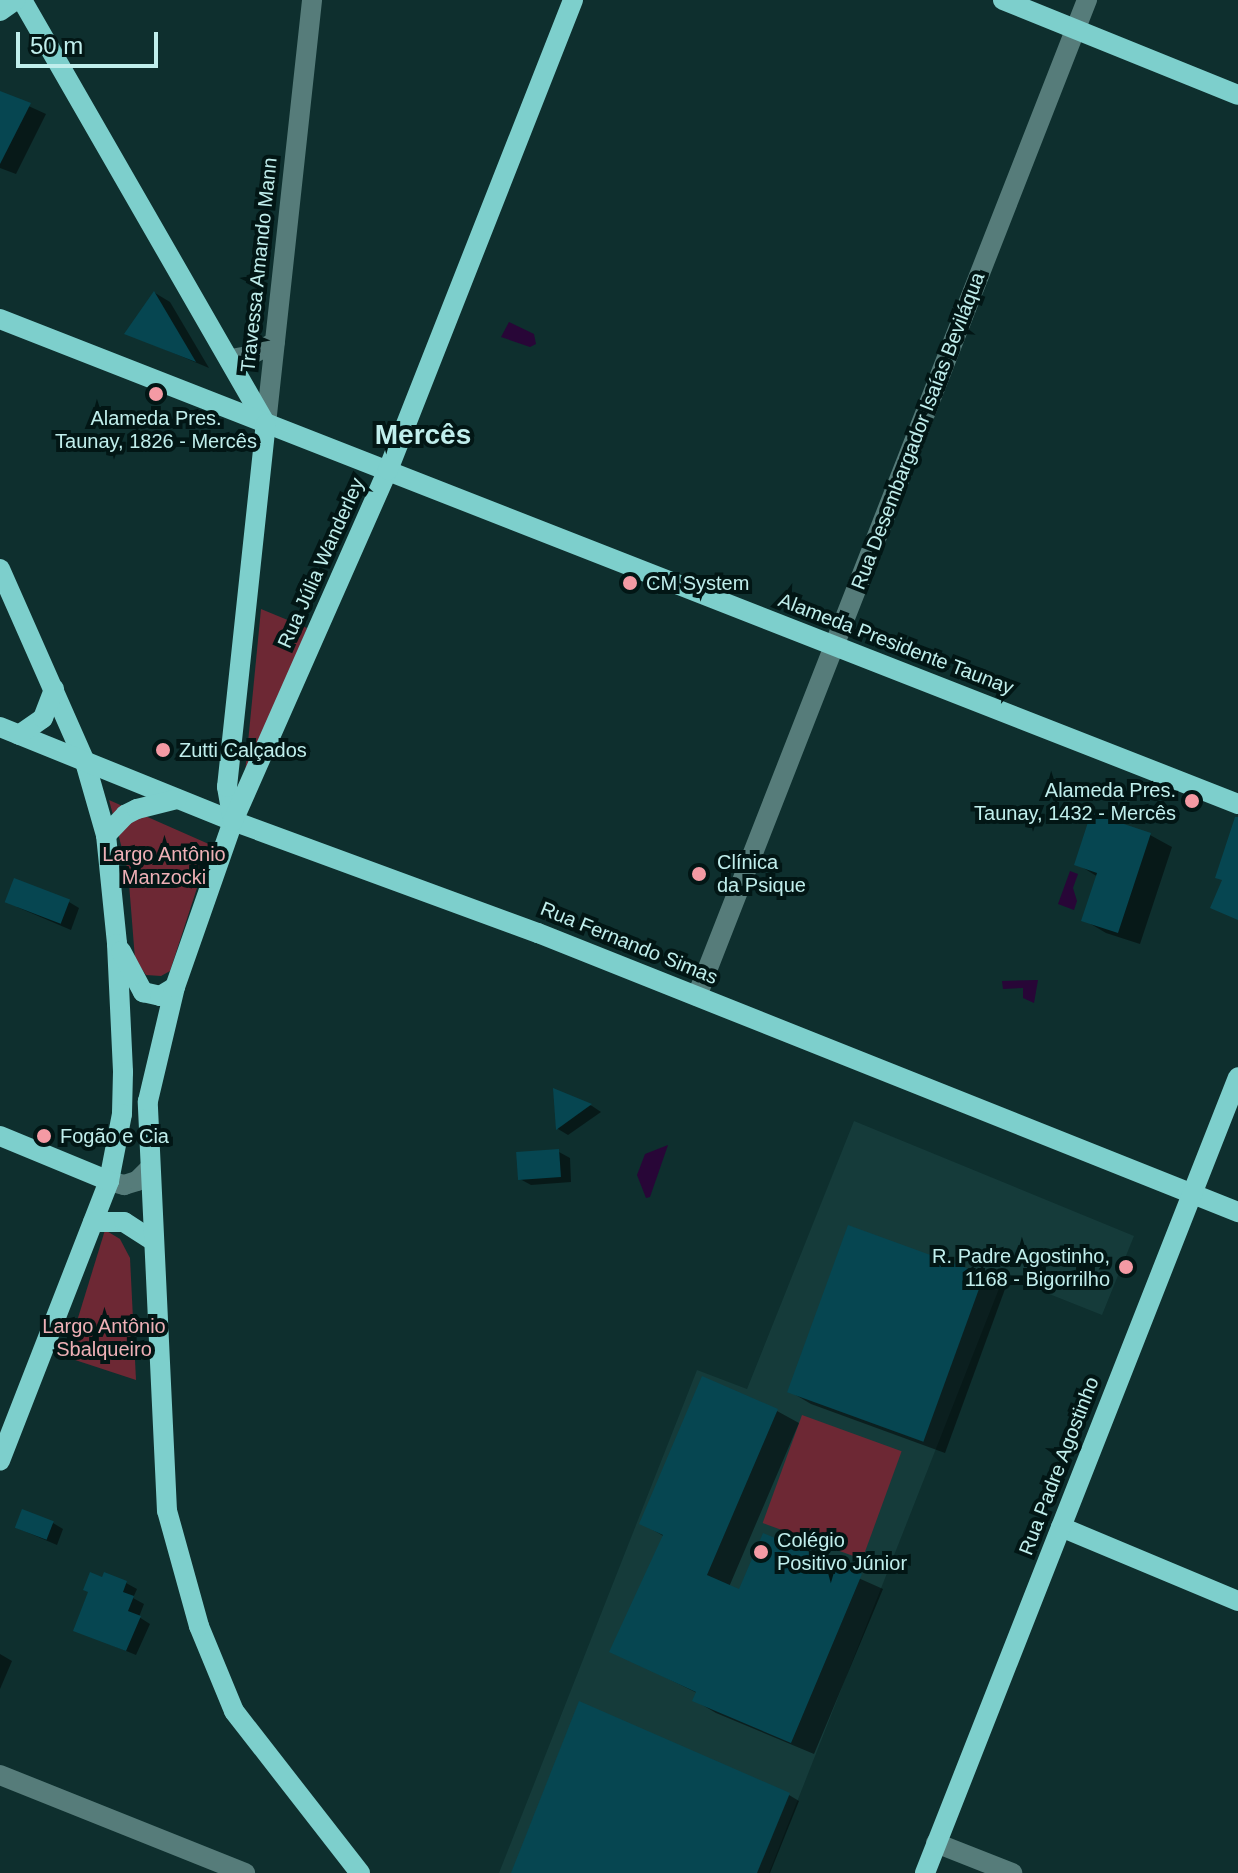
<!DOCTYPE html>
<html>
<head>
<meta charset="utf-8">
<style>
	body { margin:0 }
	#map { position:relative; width:1238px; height:1873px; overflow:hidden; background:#0e2f2e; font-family:Arial,sans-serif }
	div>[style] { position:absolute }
	.built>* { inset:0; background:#153b3a }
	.green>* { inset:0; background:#6d2834; transform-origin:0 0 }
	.water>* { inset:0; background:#280637 }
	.shadow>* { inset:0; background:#0007 }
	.building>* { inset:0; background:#064651; transform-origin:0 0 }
	.minor>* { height:20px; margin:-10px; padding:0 10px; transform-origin:10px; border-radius:10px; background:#567c7a }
	.major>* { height:20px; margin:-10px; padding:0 10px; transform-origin:10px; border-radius:10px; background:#7dcfcc }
	.dots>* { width:22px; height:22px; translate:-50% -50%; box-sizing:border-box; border:4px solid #021615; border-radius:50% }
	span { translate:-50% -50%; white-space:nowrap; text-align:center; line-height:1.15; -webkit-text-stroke:8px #021615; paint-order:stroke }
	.street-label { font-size:20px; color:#c0eeec }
	.poi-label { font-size:20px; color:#c0eeec }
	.left { translate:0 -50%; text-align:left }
	.right { translate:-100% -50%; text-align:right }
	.park-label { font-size:20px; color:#eeb0b6 }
	.district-label { font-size:28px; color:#c0eeec; font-weight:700 }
	.scale { position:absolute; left:16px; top:32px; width:142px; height:36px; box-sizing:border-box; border:4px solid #c0eeec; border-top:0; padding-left:10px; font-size:24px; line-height:28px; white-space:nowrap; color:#c0eeec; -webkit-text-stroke:6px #021615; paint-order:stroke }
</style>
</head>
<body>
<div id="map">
	<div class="built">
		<div style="clip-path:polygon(854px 1121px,1134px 1236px,1102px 1315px,1004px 1276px,769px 1873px,499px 1873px,697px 1370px,747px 1389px)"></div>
	</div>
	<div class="green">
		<div style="clip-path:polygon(261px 609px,307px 628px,243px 794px)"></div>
		<div style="clip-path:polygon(109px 800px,211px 845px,170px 971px,161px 976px,146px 975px,135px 959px,128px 871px)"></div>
		<div style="clip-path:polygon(105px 1230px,120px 1239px,130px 1258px,136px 1380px,66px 1357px)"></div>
		<div style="left:802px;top:1415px;width:106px;height:115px;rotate:20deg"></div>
	</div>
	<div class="water">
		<div style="clip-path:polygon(509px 322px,534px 334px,536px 344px,530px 347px,501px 337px)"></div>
		<div style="clip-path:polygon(1070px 871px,1078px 874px,1073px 888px,1077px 901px,1074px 910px,1058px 904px)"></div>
		<div style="clip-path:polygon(1038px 980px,1034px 1003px,1023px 998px,1023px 988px,1003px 989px,1002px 981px)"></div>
		<div style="clip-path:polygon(668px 1145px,650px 1197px,646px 1198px,637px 1175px,645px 1154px)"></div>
	</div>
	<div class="shadow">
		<div style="clip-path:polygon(0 93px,46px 114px,16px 174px,0 168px)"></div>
		<div style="clip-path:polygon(155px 293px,170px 302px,209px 368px,126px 333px)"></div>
		<div style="clip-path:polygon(1150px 835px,1172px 847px,1140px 944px,1106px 933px,1084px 920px,1098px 877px,1077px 864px)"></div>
		<div style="clip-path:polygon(69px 902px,79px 908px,71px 930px,17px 907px)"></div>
		<div style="clip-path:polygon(555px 1091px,592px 1106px,601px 1112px,568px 1135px,558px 1129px)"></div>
		<div style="clip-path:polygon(559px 1152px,570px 1158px,571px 1182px,531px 1185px,520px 1179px)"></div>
		<div style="clip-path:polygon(983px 1276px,1005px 1289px,945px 1453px,811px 1404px,789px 1391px)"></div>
		<div style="clip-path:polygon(777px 1411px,799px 1423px,729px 1587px,740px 1592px,764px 1536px,883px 1589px,814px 1754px,716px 1713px,694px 1700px,697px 1693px,612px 1651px,665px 1537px,641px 1523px)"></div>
		<div style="clip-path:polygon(53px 1523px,63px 1529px,57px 1545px,17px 1528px)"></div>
		<div style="clip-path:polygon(126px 1583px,137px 1589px,133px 1598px,144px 1604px,139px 1617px,150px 1624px,136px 1655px,75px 1630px)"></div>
		<div style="clip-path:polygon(0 1654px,12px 1661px,0 1689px)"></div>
		<div style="clip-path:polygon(789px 1795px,799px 1801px,770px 1873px,513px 1873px)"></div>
	</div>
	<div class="building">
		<div style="clip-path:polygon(0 91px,31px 103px,0 164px)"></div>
		<div style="clip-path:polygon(154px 291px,196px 362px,124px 334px)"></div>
		<div style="clip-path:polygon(1091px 813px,1151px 833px,1118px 933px,1081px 921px,1097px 873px,1074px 865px)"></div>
		<div style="clip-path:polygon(1235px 817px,1238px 817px,1238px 920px,1210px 908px,1222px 880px,1215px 878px)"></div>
		<div style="left:14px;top:878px;width:60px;height:26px;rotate:21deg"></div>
		<div style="clip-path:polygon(553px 1088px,592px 1104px,556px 1130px)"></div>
		<div style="left:559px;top:1149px;width:28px;height:43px;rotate:86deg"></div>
		<div style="left:848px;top:1225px;width:145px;height:178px;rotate:20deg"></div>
		<div style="clip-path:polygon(702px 1376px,778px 1409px,707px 1575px,739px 1589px,763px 1533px,862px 1574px,791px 1743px,692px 1701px,696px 1692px,609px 1652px,663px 1535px,639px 1524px)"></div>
		<div style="left:22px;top:1509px;width:34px;height:20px;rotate:21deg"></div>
		<div style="clip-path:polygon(90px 1572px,102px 1577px,104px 1572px,127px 1581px,123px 1592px,134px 1596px,128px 1611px,141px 1616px,126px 1651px,73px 1631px,88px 1592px,83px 1590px)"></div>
		<div style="clip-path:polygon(579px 1701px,790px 1793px,757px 1873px,511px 1873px)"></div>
	</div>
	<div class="minor">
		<div style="left:231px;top:359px;width:17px;rotate:-10deg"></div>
		<div style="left:248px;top:356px;width:30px;rotate:-27deg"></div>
		<div style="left:266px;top:424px;width:426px;rotate:-83.8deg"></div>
		<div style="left:697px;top:996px;width:1070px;rotate:-68.62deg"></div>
		<div style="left:109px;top:1181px;width:16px;rotate:15deg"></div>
		<div style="left:124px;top:1185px;width:14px;rotate:-17deg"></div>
		<div style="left:137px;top:1181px;width:17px;rotate:-45deg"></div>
		<div style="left:0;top:1775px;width:264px;rotate:21.8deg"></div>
		<div style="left:936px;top:1843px;width:82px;rotate:21.5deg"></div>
	</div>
	<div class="major">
		<div style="left:22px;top:0;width:489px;rotate:60.1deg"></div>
		<div style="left:1003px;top:0;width:253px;rotate:22deg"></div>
		<div style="left:0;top:11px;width:19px;rotate:-35deg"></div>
		<div style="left:0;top:319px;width:1330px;rotate:21.39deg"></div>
		<div style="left:0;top:569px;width:211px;rotate:66.2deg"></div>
		<div style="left:85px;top:762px;width:76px;rotate:74deg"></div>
		<div style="left:106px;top:835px;width:110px;rotate:84.2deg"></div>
		<div style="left:117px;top:944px;width:128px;rotate:87.3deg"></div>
		<div style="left:123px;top:1072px;width:42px;rotate:91.4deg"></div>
		<div style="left:122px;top:1114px;width:68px;rotate:101deg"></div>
		<div style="left:109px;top:1181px;width:300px;rotate:111.3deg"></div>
		<div style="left:0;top:727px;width:251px;rotate:22deg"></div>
		<div style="left:233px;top:821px;width:325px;rotate:20.2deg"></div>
		<div style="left:538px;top:933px;width:754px;rotate:21.73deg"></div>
		<div style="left:19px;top:735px;width:29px;rotate:-35deg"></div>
		<div style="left:43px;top:718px;width:31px;rotate:-69deg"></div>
		<div style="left:233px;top:821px;width:35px;rotate:-100deg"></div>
		<div style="left:227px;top:787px;width:365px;rotate:-83.9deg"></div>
		<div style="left:106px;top:835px;width:28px;rotate:-46deg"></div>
		<div style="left:125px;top:815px;width:13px;rotate:-27deg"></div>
		<div style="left:137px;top:809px;width:41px;rotate:-14deg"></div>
		<div style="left:121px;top:951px;width:47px;rotate:61.8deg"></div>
		<div style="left:143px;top:992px;width:17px;rotate:13deg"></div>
		<div style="left:160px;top:996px;width:17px;rotate:-31deg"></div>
		<div style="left:0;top:1136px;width:118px;rotate:22.4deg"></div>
		<div style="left:93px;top:1222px;width:31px"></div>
		<div style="left:124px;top:1222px;width:33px;rotate:33deg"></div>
		<div style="left:1061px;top:1527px;width:192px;rotate:22.7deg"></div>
		<div style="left:360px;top:1873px;width:205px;rotate:-127.9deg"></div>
		<div style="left:234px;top:1711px;width:92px;rotate:-112.4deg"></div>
		<div style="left:199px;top:1626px;width:119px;rotate:-105.5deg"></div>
		<div style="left:167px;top:1511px;width:410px;rotate:-92.7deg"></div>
		<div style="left:148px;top:1101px;width:117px;rotate:-76.7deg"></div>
		<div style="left:175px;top:987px;width:176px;rotate:-70.7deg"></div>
		<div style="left:233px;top:821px;width:384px;rotate:-66.2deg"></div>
		<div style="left:388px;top:470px;width:505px;rotate:-68.51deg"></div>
		<div style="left:925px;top:1873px;width:855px;rotate:-68.53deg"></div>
	</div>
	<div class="dots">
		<div style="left:156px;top:394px;background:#f49aa4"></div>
		<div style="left:630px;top:583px;background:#f49aa4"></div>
		<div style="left:163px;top:750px;background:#f49aa4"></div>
		<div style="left:1192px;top:801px;background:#f49aa4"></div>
		<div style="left:699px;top:874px;background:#f49aa4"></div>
		<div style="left:44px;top:1136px;background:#f49aa4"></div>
		<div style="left:1126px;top:1267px;background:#f49aa4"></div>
		<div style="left:761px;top:1552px;background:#f49aa4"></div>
	</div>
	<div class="street-label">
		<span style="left:259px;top:265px;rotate:-84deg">Travessa Amando Mann</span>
		<span style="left:918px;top:431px;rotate:-69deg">Rua Desembargador Isaías Beviláqua</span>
		<span style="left:321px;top:563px;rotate:-66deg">Rua Júlia Wanderley</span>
		<span style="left:896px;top:644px;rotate:21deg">Alameda Presidente Taunay</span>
		<span style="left:629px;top:943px;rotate:22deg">Rua Fernando Simas</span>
		<span style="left:1059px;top:1466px;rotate:-69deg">Rua Padre Agostinho</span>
	</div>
	<div class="poi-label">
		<span style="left:156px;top:430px">Alameda Pres.<br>Taunay, 1826 - Mercês</span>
		<span class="left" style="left:646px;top:583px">CM System</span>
		<span class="left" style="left:179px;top:750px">Zutti Calçados</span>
		<span class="right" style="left:1176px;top:802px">Alameda Pres.<br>Taunay, 1432 - Mercês</span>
		<span class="left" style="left:717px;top:874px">Clínica<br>da Psique</span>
		<span class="left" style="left:60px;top:1136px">Fogão e Cia</span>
		<span class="right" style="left:1110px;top:1268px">R. Padre Agostinho,<br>1168 - Bigorrilho</span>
		<span class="left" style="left:777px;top:1552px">Colégio<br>Positivo Júnior</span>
	</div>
	<div class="park-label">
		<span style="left:164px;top:866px">Largo Antônio<br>Manzocki</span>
		<span style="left:104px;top:1338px">Largo Antônio<br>Sbalqueiro</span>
	</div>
	<div class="district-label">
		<span style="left:423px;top:435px">Mercês</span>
	</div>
	<div class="scale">50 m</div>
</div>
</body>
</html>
